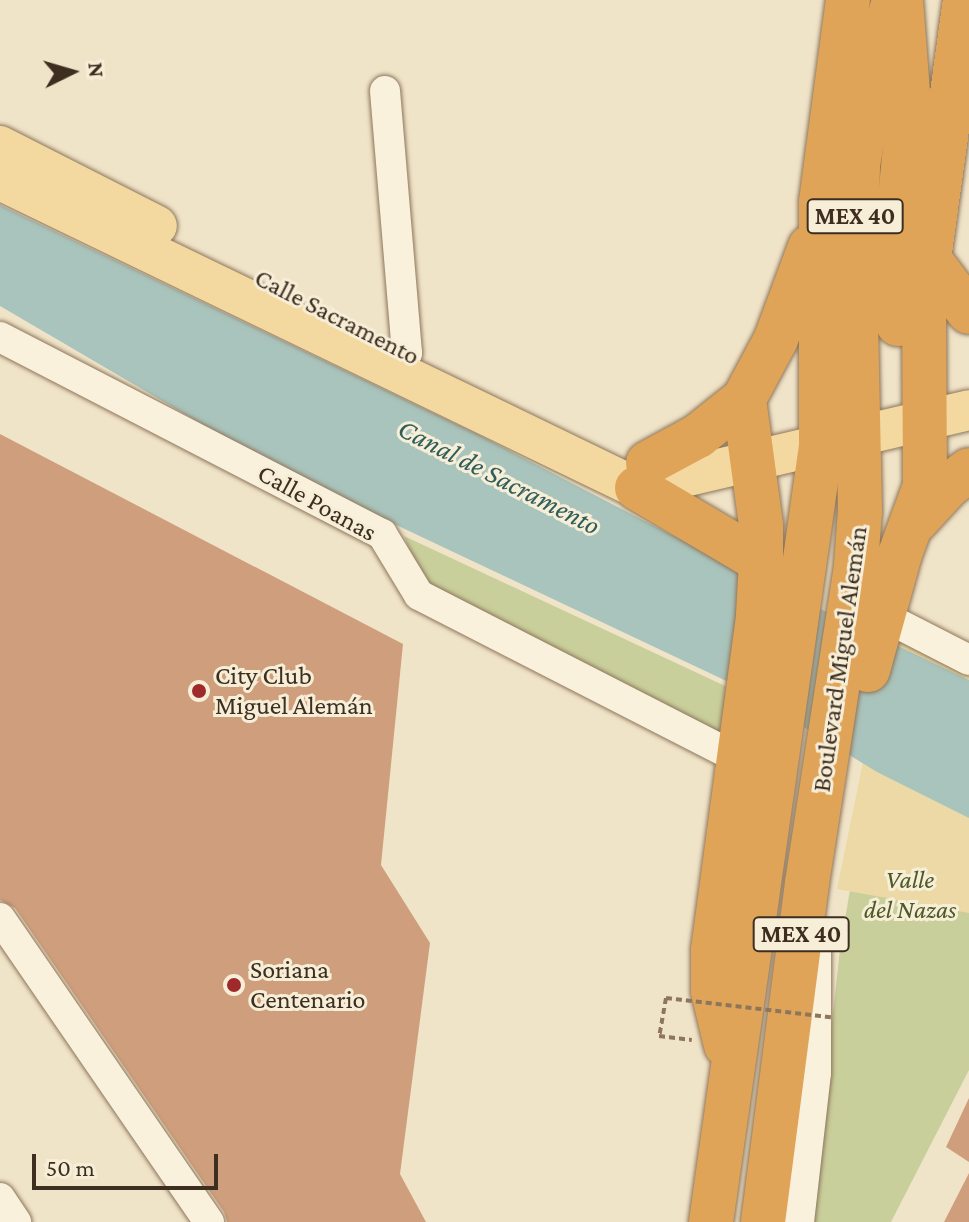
<!DOCTYPE html>
<html>
<head>
<meta charset="utf-8">
<style>
	body { margin:0 }
	#map { position:relative; width:969px; height:1222px; overflow:hidden; background:#f0e4c8; font-family:"Crimson Pro",serif }
	div>[style] { position:absolute }
	.green>* { inset:0; background:#c9cf9b }
	.sand>* { inset:0; background:#ecd9a5 }
	.water>* { inset:0; background:#a9c4bc }
	.building>* { inset:0; background:#cf9f7d }
	.path>* { height:4px; margin-top:-2px; transform-origin:0; background:repeating-linear-gradient(90deg,#8d765c 0 6px,transparent 0 10px) }
	.roads { filter:drop-shadow(0 0 2px #8d765c) drop-shadow(0 0 2px #8d765c) }
	.minor>* { height:30px; margin:-15px; padding:0 15px; transform-origin:15px; border-radius:15px; background:#faf1dc }
	.major>* { height:40px; margin:-20px; padding:0 20px; transform-origin:20px; border-radius:20px; background:#f3d9a0 }
	.highway>* { height:44px; margin:-22px; padding:0 22px; transform-origin:22px; border-radius:22px; background:#e0a458 }
	.path-bridge>* { height:4px; margin-top:-2px; transform-origin:0; background:repeating-linear-gradient(90deg,#8d765c 0 6px,transparent 0 10px) }
	.dots>* { width:22px; height:22px; translate:-50% -50%; box-sizing:border-box; border:4px solid #f7eed8; border-radius:50% }
	span { translate:-50% -50%; white-space:nowrap; text-align:center; line-height:1.15; -webkit-text-stroke:6px #f7eed8; paint-order:stroke }
	.shield-label span { padding:2px 6px; background:#f7eed8; border:2px solid; border-radius:6px; -webkit-text-stroke-width:0 }
	.shield-label { font-size:24px; color:#3d2e20; font-weight:700 }
	.street-label { font-size:26px; color:#3d2e20 }
	.poi-label { font-size:26px; color:#3d2e20 }
	.left { translate:0 -50%; text-align:left }
	.park-label { font-size:26px; color:#4d5a26; font-style:italic }
	.water-label { font-size:28px; color:#2f5d5a; font-style:italic }
	.north { position:absolute; left:32px; top:32px; width:80px; height:80px; -webkit-text-stroke:6px #f7eed8; paint-order:stroke; rotate:85deg; font-size:22px; font-weight:700; line-height:32px; text-align:center; color:#3d2e20 }
	.north::after { content:''; display:block; margin:auto; width:28px; height:36px; background:#3d2e20; clip-path:polygon(50% 0,100% 100%,50% 72%,0 100%) }
	.scale { position:absolute; left:32px; top:1154px; width:186px; height:36px; box-sizing:border-box; border:4px solid #3d2e20; border-top:0; padding-left:10px; font-size:24px; line-height:28px; white-space:nowrap; color:#3d2e20; -webkit-text-stroke:6px #f7eed8; paint-order:stroke }
</style>
</head>
<body>
<div id="map">
	<div class="green">
		<div style="clip-path:polygon(404px 536px,738px 692px,729px 737px,427px 590px)"></div>
		<div style="clip-path:polygon(865px 801px,969px 851px,969px 1070px,891px 1222px,810px 1222px,840px 949px)"></div>
	</div>
	<div class="sand">
		<div style="clip-path:polygon(890px 630px,969px 672px,969px 913px,837px 889px)"></div>
	</div>
	<div class="water">
		<div style="clip-path:polygon(0 205px,481px 436px,743px 572px,969px 680px,969px 818px,877px 772px,737px 686px,282px 471px,0 306px)"></div>
	</div>
	<div class="building">
		<div style="clip-path:polygon(0 434px,403px 644px,381px 865px,430px 943px,400px 1174px,426px 1222px,227px 1222px,224px 1212px,15px 908px,0 900px)"></div>
		<div style="clip-path:polygon(969px 1098px,969px 1162px,946px 1147px)"></div>
		<div style="clip-path:polygon(969px 1173px,969px 1222px,944px 1222px)"></div>
	</div>
	<div class="path">
		<div style="left:666px;top:998px;width:39px;rotate:100deg"></div>
		<div style="left:659px;top:1036px;width:33px;rotate:7deg"></div>
	</div>
	<div class="roads">
		<div class="minor">
			<div style="left:385px;top:91px;width:263px;rotate:85.2deg"></div>
			<div style="left:407px;top:353px;width:23px;rotate:115deg"></div>
			<div style="left:0;top:337px;width:430px;rotate:27.3deg"></div>
			<div style="left:382px;top:534px;width:71px;rotate:58.8deg"></div>
			<div style="left:419px;top:595px;width:360px;rotate:27.1deg"></div>
			<div style="left:881px;top:615px;width:99px;rotate:27.1deg"></div>
			<div style="left:0;top:918px;width:369px;rotate:55.5deg"></div>
			<div style="left:0;top:1198px;width:29px;rotate:56deg"></div>
			<div style="left:799px;top:1222px;width:150px;rotate:-83.5deg"></div>
			<div style="left:816px;top:1073px;width:141px;rotate:-90deg"></div>
		</div>
		<div class="major">
			<div style="left:0;top:146px;width:176px;rotate:27deg"></div>
			<div style="left:0;top:180px;width:708px;rotate:25.8deg"></div>
			<div style="left:637px;top:488px;width:341px;rotate:-13.2deg"></div>
		</div>
		<div class="highway">
			<div style="left:929px;top:259px;width:66px;rotate:53deg"></div>
			<div style="left:898px;top:324px;width:115px;rotate:-89.5deg"></div>
			<div style="left:899px;top:209px;width:104px;rotate:-84.5deg"></div>
			<div style="left:909px;top:105px;width:103px;rotate:-94.4deg"></div>
			<div style="left:648px;top:463px;width:57px;rotate:-28.4deg"></div>
			<div style="left:698px;top:436px;width:59px;rotate:-38.8deg"></div>
			<div style="left:744px;top:399px;width:68px;rotate:-61.9deg"></div>
			<div style="left:776px;top:339px;width:98px;rotate:-69.7deg"></div>
			<div style="left:637px;top:488px;width:144px;rotate:30.5deg"></div>
			<div style="left:916px;top:521px;width:47px;rotate:-47.6deg"></div>
			<div style="left:948px;top:486px;width:26px;rotate:-37deg"></div>
			<div style="left:868px;top:670px;width:120px;rotate:-74.6deg"></div>
			<div style="left:900px;top:554px;width:72px;rotate:-69.8deg"></div>
			<div style="left:925px;top:486px;width:168px;rotate:-90.3deg"></div>
			<div style="left:924px;top:318px;width:59px;rotate:-85.2deg"></div>
			<div style="left:929px;top:259px;width:261px;rotate:-82.1deg"></div>
			<div style="left:726px;top:1045px;width:56px;rotate:-103.5deg"></div>
			<div style="left:713px;top:991px;width:41px;rotate:-90deg"></div>
			<div style="left:713px;top:950px;width:338px;rotate:-82.3deg"></div>
			<div style="left:758px;top:615px;width:54px;rotate:-86.8deg"></div>
			<div style="left:761px;top:561px;width:36px;rotate:-90deg"></div>
			<div style="left:761px;top:525px;width:127px;rotate:-97.7deg"></div>
			<div style="left:711px;top:1222px;width:784px;rotate:-81.93deg"></div>
			<div style="left:821px;top:446px;width:244px;rotate:-90deg"></div>
			<div style="left:821px;top:202px;width:204px;rotate:-82.4deg"></div>
			<div style="left:763px;top:1222px;width:342px;rotate:-82.6deg"></div>
			<div style="left:807px;top:883px;width:322px;rotate:-81.2deg"></div>
			<div style="left:856px;top:565px;width:54px;rotate:-85.8deg"></div>
			<div style="left:860px;top:511px;width:237px;rotate:-91.2deg"></div>
			<div style="left:855px;top:274px;width:109px;rotate:-88.4deg"></div>
			<div style="left:858px;top:165px;width:85px;rotate:-80.5deg"></div>
			<div style="left:872px;top:81px;width:84px;rotate:-74.8deg"></div>
		</div>
	</div>
	<div class="path-bridge">
		<div style="left:666px;top:998px;width:170px;rotate:6.7deg"></div>
	</div>
	<div class="dots">
		<div style="left:199px;top:691px;background:#9e2a2b"></div>
		<div style="left:234px;top:985px;background:#9e2a2b"></div>
	</div>
	<div class="shield-label">
		<span style="left:855px;top:216px">MEX 40</span>
		<span style="left:801px;top:934px">MEX 40</span>
	</div>
	<div class="street-label">
		<span style="left:337px;top:317px;rotate:27deg">Calle Sacramento</span>
		<span style="left:317px;top:503px;rotate:29deg">Calle Poanas</span>
		<span style="left:840px;top:659px;rotate:-82deg">Boulevard Miguel Alemán</span>
	</div>
	<div class="poi-label">
		<span class="left" style="left:215px;top:691px">City Club<br>Miguel Alemán</span>
		<span class="left" style="left:250px;top:985px">Soriana<br>Centenario</span>
	</div>
	<div class="park-label">
		<span style="left:910px;top:895px">Valle<br>del Nazas</span>
	</div>
	<div class="water-label">
		<span style="left:499px;top:477px;rotate:27deg">Canal de Sacramento</span>
	</div>
	<div class="north">N</div>
	<div class="scale">50 m</div>
</div>
</body>
</html>
